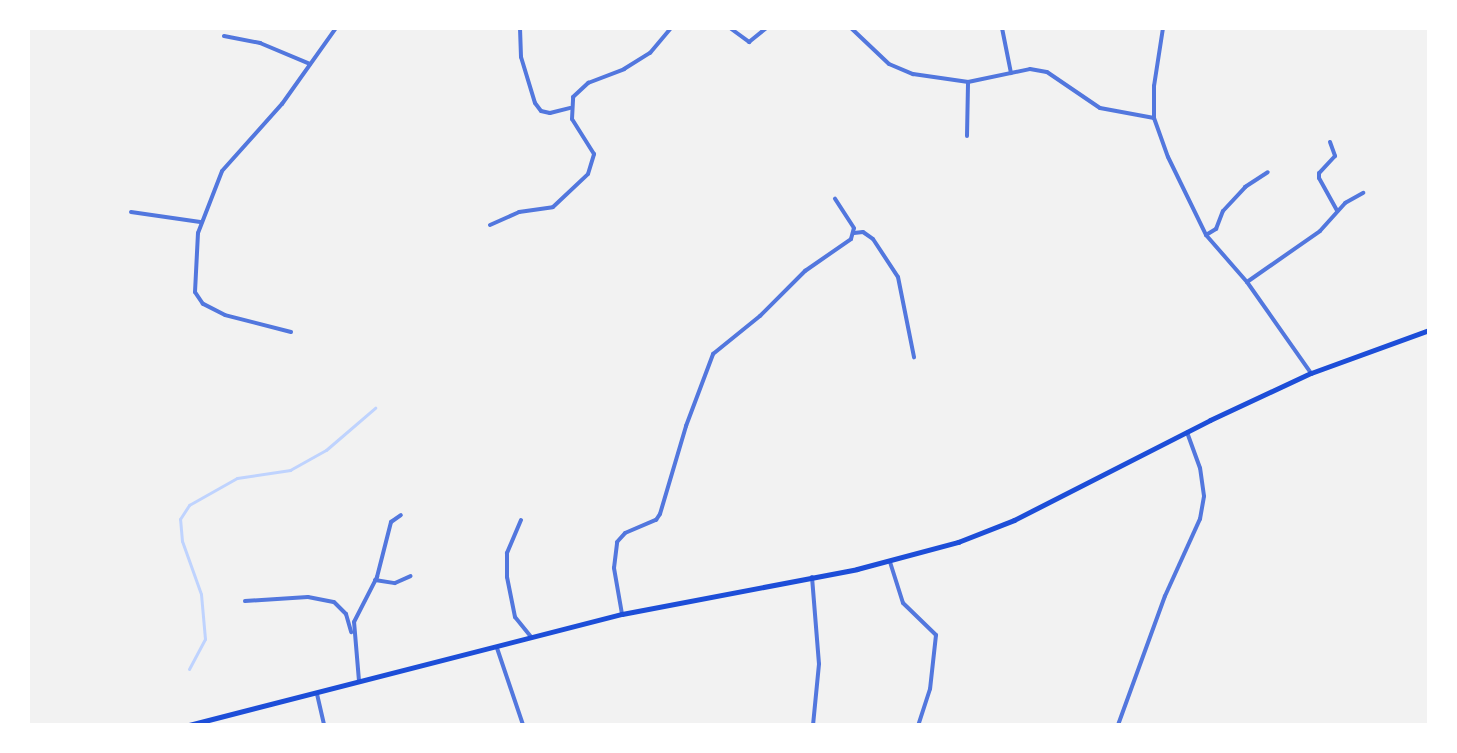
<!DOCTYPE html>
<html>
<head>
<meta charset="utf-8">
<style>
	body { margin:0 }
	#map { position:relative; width:1457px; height:753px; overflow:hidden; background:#f2f2f2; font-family:"Fira Sans Condensed",sans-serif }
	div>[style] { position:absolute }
	.stream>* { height:3px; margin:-1.5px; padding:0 1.5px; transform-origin:1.5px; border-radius:1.5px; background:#bfd3fe }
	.minor>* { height:4px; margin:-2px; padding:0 2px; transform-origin:2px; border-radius:2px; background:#5277de }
	.secondary>* { height:5px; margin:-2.5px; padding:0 2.5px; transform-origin:2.5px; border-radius:2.5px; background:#1d4ed8 }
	span { translate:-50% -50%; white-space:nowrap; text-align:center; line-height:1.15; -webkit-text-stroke:8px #fff; paint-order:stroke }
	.frame { position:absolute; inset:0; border:30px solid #fff; pointer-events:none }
</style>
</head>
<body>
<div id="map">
	<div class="stream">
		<div style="left:189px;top:669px;width:34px;rotate:-62deg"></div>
		<div style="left:205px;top:639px;width:45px;rotate:-95.1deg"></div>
		<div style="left:201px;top:594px;width:56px;rotate:-109.7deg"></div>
		<div style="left:182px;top:541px;width:22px;rotate:-95deg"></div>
		<div style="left:180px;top:519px;width:17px;rotate:-57deg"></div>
		<div style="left:189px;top:505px;width:55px;rotate:-29.4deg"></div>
		<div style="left:237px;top:478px;width:54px;rotate:-8.6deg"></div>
		<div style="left:290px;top:470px;width:41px;rotate:-29.1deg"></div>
		<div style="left:326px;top:450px;width:65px;rotate:-40.6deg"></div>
	</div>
	<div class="minor">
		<div style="left:520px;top:28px;width:29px;rotate:88deg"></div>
		<div style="left:521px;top:57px;width:48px;rotate:73.1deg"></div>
		<div style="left:535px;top:103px;width:10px;rotate:53deg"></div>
		<div style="left:541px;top:111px;width:9px;rotate:13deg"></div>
		<div style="left:550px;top:113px;width:21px;rotate:-14deg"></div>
		<div style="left:730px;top:28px;width:24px;rotate:36deg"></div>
		<div style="left:749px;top:42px;width:22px;rotate:-39deg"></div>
		<div style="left:851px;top:28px;width:52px;rotate:43.5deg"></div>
		<div style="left:889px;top:64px;width:26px;rotate:23deg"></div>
		<div style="left:913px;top:74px;width:56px;rotate:8.3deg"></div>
		<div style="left:968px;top:82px;width:63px;rotate:-11.8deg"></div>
		<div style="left:1030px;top:69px;width:17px;rotate:10deg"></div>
		<div style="left:1047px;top:72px;width:64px;rotate:34.2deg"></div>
		<div style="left:1100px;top:108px;width:55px;rotate:10.5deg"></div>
		<div style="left:1002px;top:28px;width:46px;rotate:78.7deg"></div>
		<div style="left:1163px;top:28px;width:59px;rotate:98.8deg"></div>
		<div style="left:1154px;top:86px;width:32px;rotate:90deg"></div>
		<div style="left:1154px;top:118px;width:41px;rotate:70.3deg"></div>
		<div style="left:1168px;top:157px;width:87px;rotate:64deg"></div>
		<div style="left:1206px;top:235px;width:62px;rotate:48.9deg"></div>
		<div style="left:1247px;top:282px;width:111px;rotate:54.9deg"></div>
		<div style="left:224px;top:36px;width:37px;rotate:11deg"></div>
		<div style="left:260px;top:43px;width:54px;rotate:22.8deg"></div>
		<div style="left:967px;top:136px;width:54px;rotate:-88.9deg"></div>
		<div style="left:1330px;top:142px;width:15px;rotate:70deg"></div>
		<div style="left:1335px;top:156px;width:23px;rotate:133deg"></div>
		<div style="left:1319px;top:173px;width:5px;rotate:90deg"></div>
		<div style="left:1319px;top:178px;width:38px;rotate:61deg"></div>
		<div style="left:131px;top:212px;width:70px;rotate:8.2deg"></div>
		<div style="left:490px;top:225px;width:32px;rotate:-24deg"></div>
		<div style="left:519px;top:212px;width:34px;rotate:-8deg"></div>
		<div style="left:553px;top:207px;width:48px;rotate:-43.3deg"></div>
		<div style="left:588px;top:174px;width:21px;rotate:-73deg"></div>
		<div style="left:594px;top:154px;width:41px;rotate:-122.2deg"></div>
		<div style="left:572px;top:119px;width:22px;rotate:-87deg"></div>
		<div style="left:573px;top:97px;width:21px;rotate:-43deg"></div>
		<div style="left:588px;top:83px;width:39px;rotate:-21deg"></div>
		<div style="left:624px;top:69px;width:31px;rotate:-32deg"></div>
		<div style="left:650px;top:53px;width:33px;rotate:-50deg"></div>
		<div style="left:854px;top:233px;width:9px;rotate:-6deg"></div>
		<div style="left:863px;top:232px;width:12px;rotate:35deg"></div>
		<div style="left:873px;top:239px;width:45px;rotate:56.7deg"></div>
		<div style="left:898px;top:277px;width:82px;rotate:78.7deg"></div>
		<div style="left:1206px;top:235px;width:12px;rotate:-31deg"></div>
		<div style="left:1216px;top:229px;width:19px;rotate:-69deg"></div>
		<div style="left:1223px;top:211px;width:33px;rotate:-47deg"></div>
		<div style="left:1245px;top:187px;width:27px;rotate:-33deg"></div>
		<div style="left:1247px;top:282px;width:89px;rotate:-34.9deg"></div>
		<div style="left:1320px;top:231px;width:38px;rotate:-48deg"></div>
		<div style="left:1345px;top:203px;width:21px;rotate:-29deg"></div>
		<div style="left:291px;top:332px;width:68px;rotate:-165.6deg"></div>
		<div style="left:225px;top:315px;width:25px;rotate:-153deg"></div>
		<div style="left:203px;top:304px;width:14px;rotate:-124deg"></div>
		<div style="left:195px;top:292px;width:59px;rotate:-87.1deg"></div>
		<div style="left:198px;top:233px;width:66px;rotate:-68.8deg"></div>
		<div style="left:222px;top:171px;width:90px;rotate:-48.2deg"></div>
		<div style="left:282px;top:104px;width:93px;rotate:-54.6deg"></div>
		<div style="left:521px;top:520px;width:36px;rotate:113deg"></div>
		<div style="left:507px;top:553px;width:24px;rotate:90deg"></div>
		<div style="left:507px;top:577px;width:41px;rotate:78.7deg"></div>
		<div style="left:515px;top:617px;width:26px;rotate:51deg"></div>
		<div style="left:890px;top:562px;width:43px;rotate:72.4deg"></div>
		<div style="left:903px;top:603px;width:46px;rotate:44.1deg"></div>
		<div style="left:936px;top:635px;width:54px;rotate:96.3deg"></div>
		<div style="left:930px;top:689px;width:38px;rotate:108deg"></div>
		<div style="left:812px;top:577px;width:87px;rotate:85.4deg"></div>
		<div style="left:819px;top:664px;width:61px;rotate:95.6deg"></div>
		<div style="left:375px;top:580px;width:20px;rotate:9deg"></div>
		<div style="left:395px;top:583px;width:17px;rotate:-24deg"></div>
		<div style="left:245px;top:601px;width:63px;rotate:-3.6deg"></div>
		<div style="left:308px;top:597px;width:26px;rotate:11deg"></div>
		<div style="left:334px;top:602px;width:17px;rotate:45deg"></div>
		<div style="left:346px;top:614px;width:19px;rotate:74deg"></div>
		<div style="left:622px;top:614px;width:47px;rotate:-99.9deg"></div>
		<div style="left:614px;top:568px;width:26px;rotate:-83deg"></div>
		<div style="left:617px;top:542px;width:12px;rotate:-48deg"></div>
		<div style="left:625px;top:533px;width:34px;rotate:-23deg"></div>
		<div style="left:656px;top:520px;width:7px;rotate:-56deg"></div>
		<div style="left:660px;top:514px;width:92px;rotate:-73.5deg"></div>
		<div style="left:686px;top:426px;width:77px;rotate:-69.4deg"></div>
		<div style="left:713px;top:354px;width:60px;rotate:-39deg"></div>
		<div style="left:760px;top:316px;width:64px;rotate:-45deg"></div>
		<div style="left:805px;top:271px;width:56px;rotate:-34.8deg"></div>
		<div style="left:851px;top:239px;width:11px;rotate:-75deg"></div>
		<div style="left:854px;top:228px;width:35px;rotate:-123deg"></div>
		<div style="left:497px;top:648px;width:81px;rotate:71.3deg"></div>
		<div style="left:359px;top:681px;width:59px;rotate:-94.8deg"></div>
		<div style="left:354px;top:622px;width:51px;rotate:-62.9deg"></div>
		<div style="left:377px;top:577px;width:57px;rotate:-75.7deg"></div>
		<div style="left:391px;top:522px;width:12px;rotate:-35deg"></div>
		<div style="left:317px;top:694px;width:32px;rotate:77deg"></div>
		<div style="left:1118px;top:725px;width:137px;rotate:-70deg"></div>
		<div style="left:1165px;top:596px;width:85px;rotate:-65.6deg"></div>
		<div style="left:1200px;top:519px;width:23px;rotate:-80deg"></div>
		<div style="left:1204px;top:496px;width:28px;rotate:-98deg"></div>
		<div style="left:1200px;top:468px;width:38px;rotate:-110deg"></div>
	</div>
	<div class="secondary">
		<div style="left:189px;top:725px;width:447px;rotate:-14.4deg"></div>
		<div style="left:622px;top:614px;width:239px;rotate:-10.8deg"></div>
		<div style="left:857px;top:569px;width:105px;rotate:-15deg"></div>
		<div style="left:958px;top:542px;width:60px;rotate:-21.4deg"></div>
		<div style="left:1014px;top:520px;width:220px;rotate:-27deg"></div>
		<div style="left:1210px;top:420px;width:111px;rotate:-25deg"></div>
		<div style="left:1311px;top:373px;width:126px;rotate:-20deg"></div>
	</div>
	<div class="frame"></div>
</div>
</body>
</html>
